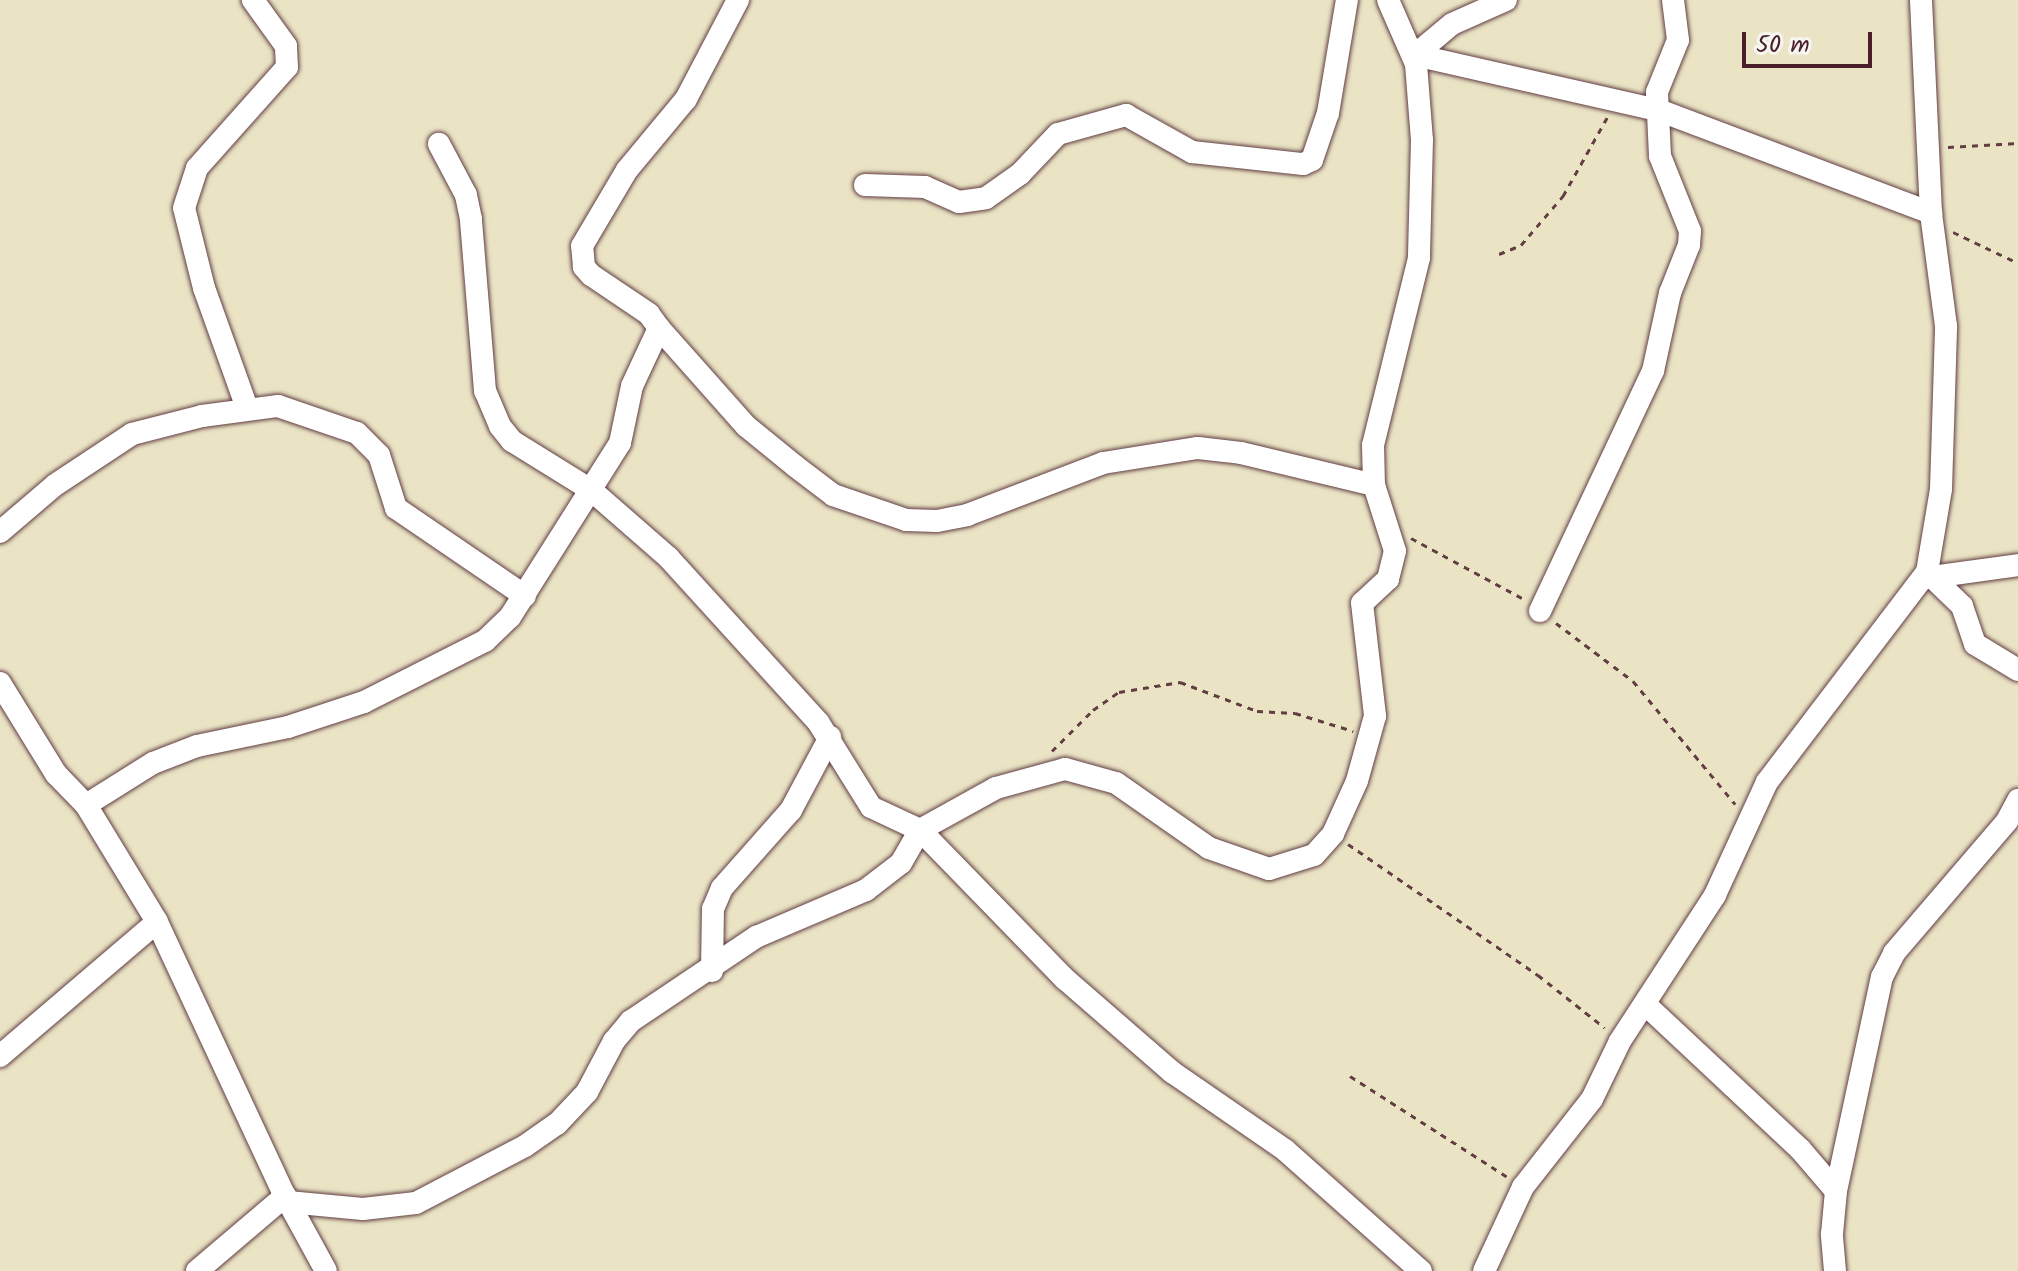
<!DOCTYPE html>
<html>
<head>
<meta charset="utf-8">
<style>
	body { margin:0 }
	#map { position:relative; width:2018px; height:1271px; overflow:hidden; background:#eae4c5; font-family:Kalam,sans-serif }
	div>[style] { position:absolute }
	.path>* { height:3px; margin-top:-1.5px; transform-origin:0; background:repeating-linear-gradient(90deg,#623d42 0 6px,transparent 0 12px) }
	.roads { filter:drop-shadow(0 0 2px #623d42) drop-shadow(0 0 2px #623d42) }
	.minor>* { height:22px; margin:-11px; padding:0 11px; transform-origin:11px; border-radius:11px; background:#fff }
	span { translate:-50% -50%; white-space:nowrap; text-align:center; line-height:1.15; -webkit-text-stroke:8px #f6f6f2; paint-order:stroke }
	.scale { position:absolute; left:1742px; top:32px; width:130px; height:36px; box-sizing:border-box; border:4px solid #4a1f2b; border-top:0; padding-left:10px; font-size:24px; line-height:28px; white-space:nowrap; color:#4a1f2b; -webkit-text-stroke:6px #f6f6f2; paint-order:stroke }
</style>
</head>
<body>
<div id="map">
	<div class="path">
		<div style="left:1948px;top:147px;width:70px;rotate:-3.3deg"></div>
		<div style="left:1953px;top:232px;width:72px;rotate:25.5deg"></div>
		<div style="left:1499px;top:254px;width:24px;rotate:-22deg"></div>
		<div style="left:1521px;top:245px;width:65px;rotate:-49.4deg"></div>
		<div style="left:1563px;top:196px;width:90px;rotate:-60.6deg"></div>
		<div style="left:1411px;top:538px;width:128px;rotate:28.4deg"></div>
		<div style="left:1556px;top:623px;width:96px;rotate:37deg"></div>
		<div style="left:1633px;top:681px;width:160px;rotate:50.3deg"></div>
		<div style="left:1052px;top:751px;width:58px;rotate:-45deg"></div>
		<div style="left:1093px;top:710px;width:32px;rotate:-35deg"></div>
		<div style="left:1119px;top:692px;width:62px;rotate:-9.3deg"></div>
		<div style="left:1180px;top:682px;width:82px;rotate:20.6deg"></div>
		<div style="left:1257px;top:711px;width:38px;rotate:3deg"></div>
		<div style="left:1295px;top:713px;width:61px;rotate:17.2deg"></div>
		<div style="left:1348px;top:844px;width:231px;rotate:34.6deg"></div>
		<div style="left:1538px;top:975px;width:85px;rotate:38.3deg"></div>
		<div style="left:1350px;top:1076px;width:189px;rotate:32.7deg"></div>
	</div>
	<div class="roads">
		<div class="minor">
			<div style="left:1388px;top:0;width:70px;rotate:66.4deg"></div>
			<div style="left:1416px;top:64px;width:76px;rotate:85.5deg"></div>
			<div style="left:1422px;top:140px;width:118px;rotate:91.5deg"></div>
			<div style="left:1419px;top:258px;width:193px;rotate:103.8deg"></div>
			<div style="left:1373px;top:445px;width:40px;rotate:88.6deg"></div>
			<div style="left:1374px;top:485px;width:69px;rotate:72.3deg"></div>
			<div style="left:1395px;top:551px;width:29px;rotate:104deg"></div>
			<div style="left:1388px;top:579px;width:35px;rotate:137deg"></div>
			<div style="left:1362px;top:603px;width:114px;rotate:83.4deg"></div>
			<div style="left:1375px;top:716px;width:67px;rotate:105.5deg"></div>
			<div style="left:1357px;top:781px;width:58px;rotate:114.4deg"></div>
			<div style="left:1333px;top:834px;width:28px;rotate:132deg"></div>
			<div style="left:1314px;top:855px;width:47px;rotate:162.7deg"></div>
			<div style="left:1269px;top:869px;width:64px;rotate:-160.7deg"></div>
			<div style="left:1209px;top:848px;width:113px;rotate:-145deg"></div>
			<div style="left:1116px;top:783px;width:53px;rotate:-164.6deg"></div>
			<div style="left:1065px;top:769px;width:72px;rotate:164.6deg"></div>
			<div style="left:996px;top:788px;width:87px;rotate:151.1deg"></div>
			<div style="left:920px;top:830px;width:208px;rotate:45.8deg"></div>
			<div style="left:1065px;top:979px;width:142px;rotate:41deg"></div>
			<div style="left:1172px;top:1072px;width:137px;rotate:34.6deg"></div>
			<div style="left:1285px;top:1150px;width:182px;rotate:41.7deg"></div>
			<div style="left:1415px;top:55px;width:252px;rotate:12.8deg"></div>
			<div style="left:1661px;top:111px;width:289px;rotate:20.7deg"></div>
			<div style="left:1415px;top:55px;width:48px;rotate:-40deg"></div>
			<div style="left:1452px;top:24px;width:59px;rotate:-24deg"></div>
			<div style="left:865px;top:185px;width:60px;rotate:1.9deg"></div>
			<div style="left:925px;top:187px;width:37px;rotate:24deg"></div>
			<div style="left:959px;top:202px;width:27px;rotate:-8deg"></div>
			<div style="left:986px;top:198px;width:42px;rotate:-35.2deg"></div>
			<div style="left:1020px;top:174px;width:55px;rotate:-46.5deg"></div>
			<div style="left:1058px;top:134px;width:71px;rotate:-15.6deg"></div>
			<div style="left:1126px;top:115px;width:76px;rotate:29.3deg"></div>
			<div style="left:1192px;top:152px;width:112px;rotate:6.2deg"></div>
			<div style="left:1303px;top:164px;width:10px;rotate:-24deg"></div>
			<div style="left:1312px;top:160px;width:50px;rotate:-71.2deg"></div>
			<div style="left:1328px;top:113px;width:115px;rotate:-80.5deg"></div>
			<div style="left:659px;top:328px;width:131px;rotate:48.4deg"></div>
			<div style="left:746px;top:426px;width:63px;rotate:39.2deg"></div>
			<div style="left:795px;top:466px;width:48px;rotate:37.3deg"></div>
			<div style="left:833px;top:495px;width:77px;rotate:18.9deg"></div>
			<div style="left:906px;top:520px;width:31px;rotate:2deg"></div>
			<div style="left:937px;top:521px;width:31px;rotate:-11deg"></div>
			<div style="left:967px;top:515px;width:146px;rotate:-20.9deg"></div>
			<div style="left:1103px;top:463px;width:96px;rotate:-9deg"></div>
			<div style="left:1198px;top:448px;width:43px;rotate:6.6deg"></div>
			<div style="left:1241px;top:453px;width:137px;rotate:13.5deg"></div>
			<div style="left:247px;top:408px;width:127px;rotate:-109.7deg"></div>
			<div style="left:204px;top:288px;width:82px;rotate:-104deg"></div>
			<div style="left:184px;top:208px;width:42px;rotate:-72deg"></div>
			<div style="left:197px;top:168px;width:135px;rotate:-48.3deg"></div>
			<div style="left:287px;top:67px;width:21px;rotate:-93deg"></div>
			<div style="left:286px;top:46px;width:57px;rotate:-125.7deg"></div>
			<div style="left:0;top:532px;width:72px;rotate:-40.5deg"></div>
			<div style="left:55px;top:485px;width:92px;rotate:-33.5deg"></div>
			<div style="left:132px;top:434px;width:72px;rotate:-14.4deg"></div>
			<div style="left:202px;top:416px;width:77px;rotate:-7.5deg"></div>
			<div style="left:278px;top:406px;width:83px;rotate:18.9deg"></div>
			<div style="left:357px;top:433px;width:31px;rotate:45deg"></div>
			<div style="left:379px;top:455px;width:56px;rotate:72.2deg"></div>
			<div style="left:396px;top:508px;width:156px;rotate:34.3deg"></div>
			<div style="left:1927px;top:572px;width:49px;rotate:44.2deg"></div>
			<div style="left:1962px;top:606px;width:40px;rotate:71.1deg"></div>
			<div style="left:1975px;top:644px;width:50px;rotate:31.2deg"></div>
			<div style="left:1932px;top:577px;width:87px;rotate:-7.9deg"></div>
			<div style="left:1540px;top:611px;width:265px;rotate:-64.8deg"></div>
			<div style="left:1653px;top:371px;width:80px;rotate:-77.7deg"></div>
			<div style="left:1670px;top:293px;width:52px;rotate:-68.4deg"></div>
			<div style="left:1689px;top:245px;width:14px;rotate:-86deg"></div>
			<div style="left:1690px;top:231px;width:81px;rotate:-111.8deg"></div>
			<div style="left:1660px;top:156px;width:64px;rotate:-92.7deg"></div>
			<div style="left:1657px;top:92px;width:56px;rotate:-68deg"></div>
			<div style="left:1678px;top:40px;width:40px;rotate:-97.1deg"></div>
			<div style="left:0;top:683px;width:107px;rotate:58.4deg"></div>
			<div style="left:56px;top:774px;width:43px;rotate:45.9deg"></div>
			<div style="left:86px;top:805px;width:137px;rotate:58.7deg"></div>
			<div style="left:157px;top:922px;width:302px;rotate:65deg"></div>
			<div style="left:285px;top:1196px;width:85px;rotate:61.3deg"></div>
			<div style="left:86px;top:805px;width:79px;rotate:-32.1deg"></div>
			<div style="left:153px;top:763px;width:47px;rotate:-21.1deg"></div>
			<div style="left:197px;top:746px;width:93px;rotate:-11.8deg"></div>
			<div style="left:288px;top:727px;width:80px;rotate:-18.2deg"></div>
			<div style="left:364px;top:702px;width:136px;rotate:-26.8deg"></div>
			<div style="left:485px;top:641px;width:35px;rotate:-44deg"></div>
			<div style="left:510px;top:617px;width:206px;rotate:-57.7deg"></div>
			<div style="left:620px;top:443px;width:58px;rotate:-78.1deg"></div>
			<div style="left:632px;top:386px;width:64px;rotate:-65deg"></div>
			<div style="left:659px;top:328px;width:17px;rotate:-126deg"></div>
			<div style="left:649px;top:314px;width:70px;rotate:-146.1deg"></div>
			<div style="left:591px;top:275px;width:11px;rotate:-131deg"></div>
			<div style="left:584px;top:267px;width:21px;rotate:-95deg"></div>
			<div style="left:582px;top:246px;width:88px;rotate:-59.4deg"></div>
			<div style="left:627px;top:170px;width:92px;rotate:-50.3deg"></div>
			<div style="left:686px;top:99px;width:112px;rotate:-62.3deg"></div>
			<div style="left:712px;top:971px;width:62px;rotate:-89.1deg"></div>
			<div style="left:713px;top:909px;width:23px;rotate:-67deg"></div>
			<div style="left:722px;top:888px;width:104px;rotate:-48.5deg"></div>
			<div style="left:791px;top:810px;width:83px;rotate:-61.9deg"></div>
			<div style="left:1645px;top:1004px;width:212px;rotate:43.1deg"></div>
			<div style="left:1800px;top:1149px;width:55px;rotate:49.4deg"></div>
			<div style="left:0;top:1056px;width:206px;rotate:-40.5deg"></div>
			<div style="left:288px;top:1202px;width:75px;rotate:5.3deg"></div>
			<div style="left:363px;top:1209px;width:53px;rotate:-6.5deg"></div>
			<div style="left:416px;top:1203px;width:123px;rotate:-27.6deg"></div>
			<div style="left:525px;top:1146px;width:39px;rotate:-35deg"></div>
			<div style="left:557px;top:1124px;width:44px;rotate:-46.8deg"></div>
			<div style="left:587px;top:1092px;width:58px;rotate:-62.1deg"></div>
			<div style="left:614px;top:1041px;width:26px;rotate:-50deg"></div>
			<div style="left:631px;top:1021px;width:151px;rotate:-33.9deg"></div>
			<div style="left:756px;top:937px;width:120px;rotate:-23.1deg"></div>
			<div style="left:866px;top:890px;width:44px;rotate:-37.6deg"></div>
			<div style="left:901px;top:863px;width:38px;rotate:-60deg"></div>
			<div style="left:920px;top:830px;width:54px;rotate:-154.9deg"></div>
			<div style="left:871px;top:807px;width:100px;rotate:-121.9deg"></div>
			<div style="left:818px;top:722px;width:222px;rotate:-132.3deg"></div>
			<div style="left:669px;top:558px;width:103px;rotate:-138.9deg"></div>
			<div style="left:591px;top:490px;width:93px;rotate:-148.2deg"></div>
			<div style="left:512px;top:441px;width:19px;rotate:-129deg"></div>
			<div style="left:500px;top:426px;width:38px;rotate:-113deg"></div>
			<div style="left:485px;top:391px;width:173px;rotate:-94.7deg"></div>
			<div style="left:471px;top:219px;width:25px;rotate:-102deg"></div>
			<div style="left:466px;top:195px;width:58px;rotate:-117.9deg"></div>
			<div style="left:197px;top:1271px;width:116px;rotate:-40.4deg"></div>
			<div style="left:1484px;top:1271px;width:93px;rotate:-65.1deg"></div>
			<div style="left:1523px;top:1187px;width:112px;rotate:-51.9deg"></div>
			<div style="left:1592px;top:1099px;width:64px;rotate:-64.2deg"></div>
			<div style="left:1620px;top:1041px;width:174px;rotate:-56.9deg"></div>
			<div style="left:1715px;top:895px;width:124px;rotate:-65.3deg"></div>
			<div style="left:1767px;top:782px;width:264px;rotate:-52.7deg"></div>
			<div style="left:1927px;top:572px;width:84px;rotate:-80.4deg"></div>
			<div style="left:1941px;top:489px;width:163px;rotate:-88.2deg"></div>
			<div style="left:1946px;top:326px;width:114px;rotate:-97.6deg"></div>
			<div style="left:1931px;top:213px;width:213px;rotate:-92.7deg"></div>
			<div style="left:1835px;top:1271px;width:37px;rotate:-95deg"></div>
			<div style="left:1832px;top:1234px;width:43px;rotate:-84.7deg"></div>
			<div style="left:1836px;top:1191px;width:219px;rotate:-77.9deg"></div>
			<div style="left:1882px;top:977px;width:27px;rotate:-63deg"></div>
			<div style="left:1894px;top:953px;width:174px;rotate:-49.4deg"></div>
			<div style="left:2007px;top:821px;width:24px;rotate:-62deg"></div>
		</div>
	</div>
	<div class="scale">50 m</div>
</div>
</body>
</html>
